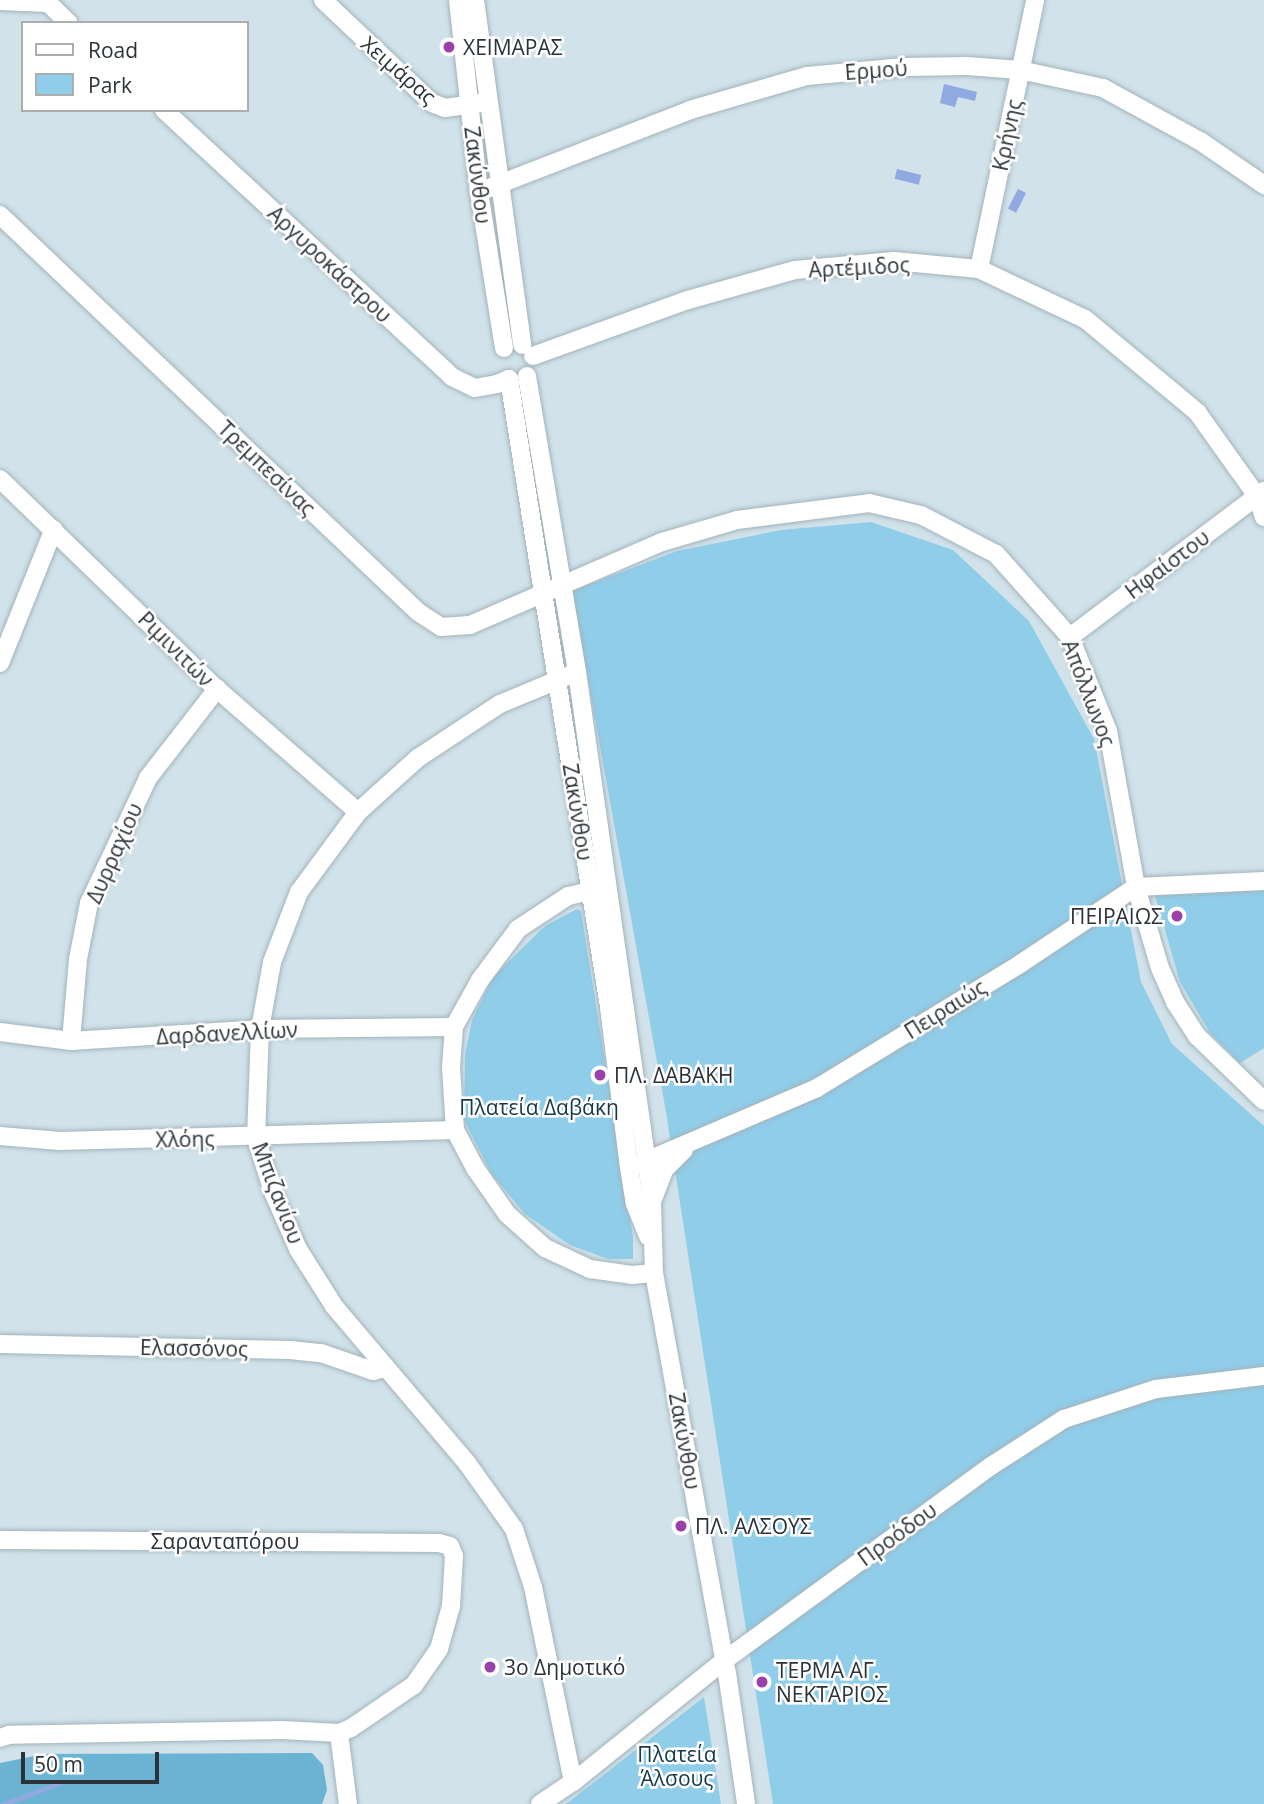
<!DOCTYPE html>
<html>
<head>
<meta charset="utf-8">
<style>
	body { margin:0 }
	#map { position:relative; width:1264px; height:1804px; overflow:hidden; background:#d1e2ea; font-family:"Open Sans",sans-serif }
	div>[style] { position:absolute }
	.green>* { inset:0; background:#90cde9 }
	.forest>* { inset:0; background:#6ab3d3 }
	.water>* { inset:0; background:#90a9e1; transform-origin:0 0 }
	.stream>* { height:5px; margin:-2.5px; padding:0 2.5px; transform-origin:2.5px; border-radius:2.5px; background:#90a9e1 }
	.roads { filter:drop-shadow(0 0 2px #a3b3bb) drop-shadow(0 0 2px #a3b3bb) }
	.minor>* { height:18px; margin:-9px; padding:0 9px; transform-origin:9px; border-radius:9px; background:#fff }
	.dots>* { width:19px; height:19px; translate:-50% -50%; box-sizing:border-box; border:4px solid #fff; border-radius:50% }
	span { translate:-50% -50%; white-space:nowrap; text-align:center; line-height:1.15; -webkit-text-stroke:5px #fff; paint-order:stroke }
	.poi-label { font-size:21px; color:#2c3236 }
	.left { translate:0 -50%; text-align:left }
	.right { translate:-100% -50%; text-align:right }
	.street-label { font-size:21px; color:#2c3236 }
	.park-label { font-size:21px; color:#173947 }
	.legend { position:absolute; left:21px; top:21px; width:228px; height:91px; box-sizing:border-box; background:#fff; border:2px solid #abadaf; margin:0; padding:9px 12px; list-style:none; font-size:21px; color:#2c3236 }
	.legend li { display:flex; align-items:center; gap:14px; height:35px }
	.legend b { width:35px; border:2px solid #abadaf }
	.scale { position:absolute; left:21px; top:1752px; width:138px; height:32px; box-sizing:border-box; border:4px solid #2c3236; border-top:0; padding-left:9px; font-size:21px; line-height:24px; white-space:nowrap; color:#2c3236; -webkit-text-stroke:5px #fff; paint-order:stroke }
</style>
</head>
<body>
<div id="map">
	<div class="green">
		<div style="clip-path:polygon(871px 522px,953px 550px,1029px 621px,1094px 739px,1141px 982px,1172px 1044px,1264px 1126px,1264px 1804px,773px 1804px,666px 1112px,572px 591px,677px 551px,781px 530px)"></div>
		<div style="clip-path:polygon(1264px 885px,1264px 1048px,1240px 1063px,1210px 1033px,1180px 982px,1153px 889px)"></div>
		<div style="clip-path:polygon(577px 909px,581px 911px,633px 1237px,633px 1259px,608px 1259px,570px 1245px,525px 1214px,491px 1173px,464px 1120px,465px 1055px,472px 1020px,493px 977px,545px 926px)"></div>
		<div style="clip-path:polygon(704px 1697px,721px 1804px,566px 1804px)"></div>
	</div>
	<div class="forest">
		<div style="clip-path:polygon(312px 1753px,323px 1765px,327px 1790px,322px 1804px,0 1804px,0 1763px,44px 1754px)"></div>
	</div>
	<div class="water">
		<div style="clip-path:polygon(944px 84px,977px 92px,975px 101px,958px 97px,955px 107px,940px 103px)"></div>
		<div style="left:897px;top:169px;width:25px;height:10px;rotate:14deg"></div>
		<div style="left:1018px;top:189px;width:9px;height:22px;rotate:27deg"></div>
	</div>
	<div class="stream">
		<div style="left:3px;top:1804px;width:61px;rotate:-20.2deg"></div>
	</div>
	<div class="roads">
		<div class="minor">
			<div style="left:45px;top:0;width:33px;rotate:44deg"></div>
			<div style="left:323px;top:0;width:150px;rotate:43.4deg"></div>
			<div style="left:432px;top:103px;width:14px;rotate:21deg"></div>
			<div style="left:445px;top:108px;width:36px;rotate:-8deg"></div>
			<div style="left:458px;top:0;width:193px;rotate:83.8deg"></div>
			<div style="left:479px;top:192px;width:158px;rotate:80.9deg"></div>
			<div style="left:475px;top:0;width:348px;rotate:82.2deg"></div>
			<div style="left:0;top:1px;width:48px;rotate:2.4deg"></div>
			<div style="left:164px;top:110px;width:393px;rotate:42.8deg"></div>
			<div style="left:452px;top:377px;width:25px;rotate:26deg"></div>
			<div style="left:475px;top:388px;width:22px;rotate:-10deg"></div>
			<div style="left:497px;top:384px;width:13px;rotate:-23deg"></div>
			<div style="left:509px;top:379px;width:636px;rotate:80.95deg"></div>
			<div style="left:609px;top:1007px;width:161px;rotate:82.9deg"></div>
			<div style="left:629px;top:1167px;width:37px;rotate:81deg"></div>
			<div style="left:635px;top:1204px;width:35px;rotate:68deg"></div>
			<div style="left:479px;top:192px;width:226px;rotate:-21.2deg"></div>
			<div style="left:690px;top:110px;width:122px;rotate:-16.2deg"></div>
			<div style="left:807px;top:76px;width:97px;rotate:-5.3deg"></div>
			<div style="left:904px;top:67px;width:63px;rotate:-0.9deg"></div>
			<div style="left:967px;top:66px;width:53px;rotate:4.3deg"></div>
			<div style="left:1020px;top:70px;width:85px;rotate:12.2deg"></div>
			<div style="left:1103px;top:88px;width:111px;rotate:28.7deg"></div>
			<div style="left:1200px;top:141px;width:78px;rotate:34.5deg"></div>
			<div style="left:0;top:215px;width:576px;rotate:43.52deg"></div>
			<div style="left:418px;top:612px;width:27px;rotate:33deg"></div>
			<div style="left:441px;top:627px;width:29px;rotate:-4deg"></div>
			<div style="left:470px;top:625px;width:209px;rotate:-23.4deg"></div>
			<div style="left:662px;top:542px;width:78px;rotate:-16.3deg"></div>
			<div style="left:737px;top:520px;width:133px;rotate:-7.3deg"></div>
			<div style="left:869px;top:503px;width:53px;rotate:13deg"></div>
			<div style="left:921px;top:515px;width:85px;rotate:27.5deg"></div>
			<div style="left:996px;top:554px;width:111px;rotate:48.3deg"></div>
			<div style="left:1070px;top:637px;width:101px;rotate:68deg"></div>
			<div style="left:1108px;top:731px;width:158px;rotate:79.8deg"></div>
			<div style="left:1136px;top:887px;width:84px;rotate:73.5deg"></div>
			<div style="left:1160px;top:968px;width:37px;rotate:66deg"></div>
			<div style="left:1175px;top:1002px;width:40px;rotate:57.1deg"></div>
			<div style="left:1197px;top:1036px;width:93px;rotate:44.1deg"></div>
			<div style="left:979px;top:269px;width:275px;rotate:-78.2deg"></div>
			<div style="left:533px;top:356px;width:165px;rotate:-19.9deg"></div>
			<div style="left:688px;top:300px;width:111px;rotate:-15.7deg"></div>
			<div style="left:795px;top:270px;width:99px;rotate:-5.2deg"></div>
			<div style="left:894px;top:261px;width:85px;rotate:5.4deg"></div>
			<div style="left:979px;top:269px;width:117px;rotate:25.3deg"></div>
			<div style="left:1085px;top:319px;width:146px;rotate:39.7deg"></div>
			<div style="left:1197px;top:412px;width:103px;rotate:54.5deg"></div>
			<div style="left:1257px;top:496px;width:22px;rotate:72deg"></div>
			<div style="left:527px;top:376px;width:300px;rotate:80.4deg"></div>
			<div style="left:577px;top:672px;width:495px;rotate:81.9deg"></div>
			<div style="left:647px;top:1162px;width:41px;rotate:83deg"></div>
			<div style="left:652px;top:1203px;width:70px;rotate:88.4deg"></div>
			<div style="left:654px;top:1273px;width:407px;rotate:79.7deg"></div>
			<div style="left:727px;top:1673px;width:132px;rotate:81.7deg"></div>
			<div style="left:0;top:479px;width:302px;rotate:44.1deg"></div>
			<div style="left:217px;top:689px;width:187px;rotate:41.1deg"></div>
			<div style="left:1070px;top:637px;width:243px;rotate:-37deg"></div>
			<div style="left:0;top:663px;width:144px;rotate:-68.1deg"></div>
			<div style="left:590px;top:891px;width:23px;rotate:167deg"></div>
			<div style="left:568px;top:896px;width:60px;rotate:146.6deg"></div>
			<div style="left:518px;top:929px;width:64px;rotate:126.7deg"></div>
			<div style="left:480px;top:980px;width:54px;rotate:119deg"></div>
			<div style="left:454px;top:1027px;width:40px;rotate:94.3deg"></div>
			<div style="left:451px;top:1067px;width:63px;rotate:86.4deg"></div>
			<div style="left:455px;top:1130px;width:43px;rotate:62.2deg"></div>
			<div style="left:475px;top:1168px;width:56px;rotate:55.2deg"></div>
			<div style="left:507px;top:1214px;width:51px;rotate:41.8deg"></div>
			<div style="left:545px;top:1248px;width:50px;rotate:25deg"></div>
			<div style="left:590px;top:1269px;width:42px;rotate:8.1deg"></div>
			<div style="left:632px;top:1275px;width:22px;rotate:-5deg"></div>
			<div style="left:0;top:1032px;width:72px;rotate:7.2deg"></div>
			<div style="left:71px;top:1041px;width:189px;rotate:-3.6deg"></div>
			<div style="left:260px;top:1029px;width:194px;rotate:-0.6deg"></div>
			<div style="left:71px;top:1041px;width:82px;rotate:-85.1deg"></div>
			<div style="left:78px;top:959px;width:57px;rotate:-78.9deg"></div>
			<div style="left:89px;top:903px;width:138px;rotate:-64.7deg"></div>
			<div style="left:148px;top:778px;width:113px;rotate:-52.2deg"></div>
			<div style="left:0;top:1136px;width:60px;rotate:4.8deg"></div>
			<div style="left:60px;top:1141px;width:395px;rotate:-1.6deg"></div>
			<div style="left:639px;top:1164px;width:194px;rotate:-23.1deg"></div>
			<div style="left:817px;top:1088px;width:238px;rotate:-31.4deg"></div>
			<div style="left:1020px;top:964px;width:139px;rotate:-33.6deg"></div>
			<div style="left:1136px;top:887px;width:128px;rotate:-2.7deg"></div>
			<div style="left:653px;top:1199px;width:31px;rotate:-69deg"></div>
			<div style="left:664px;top:1170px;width:28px;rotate:-45deg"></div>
			<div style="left:0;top:1344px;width:290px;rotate:1.2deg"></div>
			<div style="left:290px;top:1350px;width:31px;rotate:6deg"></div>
			<div style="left:321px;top:1353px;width:55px;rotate:19.1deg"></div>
			<div style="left:373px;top:1371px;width:11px;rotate:-15deg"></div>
			<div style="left:0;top:1540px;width:439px;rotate:0.4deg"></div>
			<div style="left:439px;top:1543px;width:11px;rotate:15deg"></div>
			<div style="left:450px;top:1546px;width:11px;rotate:68deg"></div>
			<div style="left:454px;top:1556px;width:50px;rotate:93.4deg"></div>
			<div style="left:451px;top:1606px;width:45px;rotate:105.6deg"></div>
			<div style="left:439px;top:1649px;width:44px;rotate:124.8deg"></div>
			<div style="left:414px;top:1685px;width:76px;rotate:145.7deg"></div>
			<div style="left:351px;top:1728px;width:13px;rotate:157deg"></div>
			<div style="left:339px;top:1733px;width:57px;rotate:-177deg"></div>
			<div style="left:282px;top:1730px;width:273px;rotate:179deg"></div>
			<div style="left:9px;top:1735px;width:9px;rotate:162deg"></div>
			<div style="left:339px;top:1733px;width:72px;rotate:82.8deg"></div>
			<div style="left:573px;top:1782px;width:199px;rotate:-101.6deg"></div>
			<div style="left:533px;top:1587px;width:61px;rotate:-108.1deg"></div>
			<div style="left:514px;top:1529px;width:81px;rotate:-125.5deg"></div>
			<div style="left:467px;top:1463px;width:206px;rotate:-130.3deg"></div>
			<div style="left:334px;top:1306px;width:67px;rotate:-122.3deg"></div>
			<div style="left:298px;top:1249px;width:62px;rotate:-113.7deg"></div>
			<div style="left:273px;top:1192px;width:57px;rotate:-107.5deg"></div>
			<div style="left:256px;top:1138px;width:109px;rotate:-87.9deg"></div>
			<div style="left:260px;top:1029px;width:68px;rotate:-79.8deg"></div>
			<div style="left:272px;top:962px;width:75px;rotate:-68.9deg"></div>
			<div style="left:299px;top:892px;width:99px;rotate:-53.6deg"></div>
			<div style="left:358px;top:812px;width:81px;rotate:-42deg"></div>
			<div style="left:418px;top:758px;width:98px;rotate:-33.4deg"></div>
			<div style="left:500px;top:704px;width:83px;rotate:-22.6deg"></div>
			<div style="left:540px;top:1804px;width:40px;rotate:-34deg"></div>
			<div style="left:573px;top:1782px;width:195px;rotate:-38.8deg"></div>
			<div style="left:725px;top:1660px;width:329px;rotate:-36.1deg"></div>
			<div style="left:991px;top:1466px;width:87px;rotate:-32.8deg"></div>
			<div style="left:1064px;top:1419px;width:97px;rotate:-18.1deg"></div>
			<div style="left:1156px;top:1389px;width:109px;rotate:-6.9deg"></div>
		</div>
	</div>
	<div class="dots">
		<div style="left:449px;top:47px;background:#9b3fa9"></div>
		<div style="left:1177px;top:916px;background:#9b3fa9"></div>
		<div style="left:600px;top:1075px;background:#9b3fa9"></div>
		<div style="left:681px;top:1526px;background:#9b3fa9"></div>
		<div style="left:490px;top:1667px;background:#9b3fa9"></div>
		<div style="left:762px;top:1682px;background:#9b3fa9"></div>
	</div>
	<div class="poi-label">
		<span class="left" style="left:463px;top:47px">ΧΕΙΜΑΡΑΣ</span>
		<span class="right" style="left:1163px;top:916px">ΠΕΙΡΑΙΩΣ</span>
		<span class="left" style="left:614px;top:1075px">ΠΛ. ΔΑΒΑΚΗ</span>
		<span class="left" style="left:695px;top:1526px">ΠΛ. ΑΛΣΟΥΣ</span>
		<span class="left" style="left:504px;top:1667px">3ο Δημοτικό</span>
		<span class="left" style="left:776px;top:1682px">ΤΕΡΜΑ ΑΓ.<br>ΝΕΚΤΑΡΙΟΣ</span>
	</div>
	<div class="street-label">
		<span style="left:399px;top:70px;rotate:41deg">Χειμάρας</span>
		<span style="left:876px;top:70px;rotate:-4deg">Ερμού</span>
		<span style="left:1007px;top:135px;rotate:-78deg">Κρήνης</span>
		<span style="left:478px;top:175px;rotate:83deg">Ζακύνθου</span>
		<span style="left:330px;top:264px;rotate:43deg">Αργυροκάστρου</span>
		<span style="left:859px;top:267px;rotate:-3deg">Αρτέμιδος</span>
		<span style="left:267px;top:468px;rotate:44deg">Τρεμπεσίνας</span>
		<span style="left:1167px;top:564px;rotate:-37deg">Ηφαίστου</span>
		<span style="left:176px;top:649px;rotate:45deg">Ριμινιτών</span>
		<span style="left:1089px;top:693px;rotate:69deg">Απόλλωνος</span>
		<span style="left:578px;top:812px;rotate:81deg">Ζακύνθου</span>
		<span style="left:114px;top:853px;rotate:-66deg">Δυρραχίου</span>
		<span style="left:945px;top:1009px;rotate:-32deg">Πειραιώς</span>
		<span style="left:227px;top:1033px;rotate:-3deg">Δαρδανελλίων</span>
		<span style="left:185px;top:1139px;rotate:-1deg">Χλόης</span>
		<span style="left:278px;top:1193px;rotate:69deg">Μπιζανίου</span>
		<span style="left:194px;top:1348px;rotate:1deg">Ελασσόνος</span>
		<span style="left:685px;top:1441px;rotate:80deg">Ζακύνθου</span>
		<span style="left:897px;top:1534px;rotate:-36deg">Προόδου</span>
		<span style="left:225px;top:1541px">Σαρανταπόρου</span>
	</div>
	<div class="park-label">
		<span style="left:539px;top:1107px">Πλατεία Δαβάκη</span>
		<span style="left:677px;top:1766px">Πλατεία<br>Άλσους</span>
	</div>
	<ul class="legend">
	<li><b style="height:9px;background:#fff"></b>Road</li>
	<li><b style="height:19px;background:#90cde9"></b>Park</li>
	</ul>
	<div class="scale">50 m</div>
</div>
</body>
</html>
